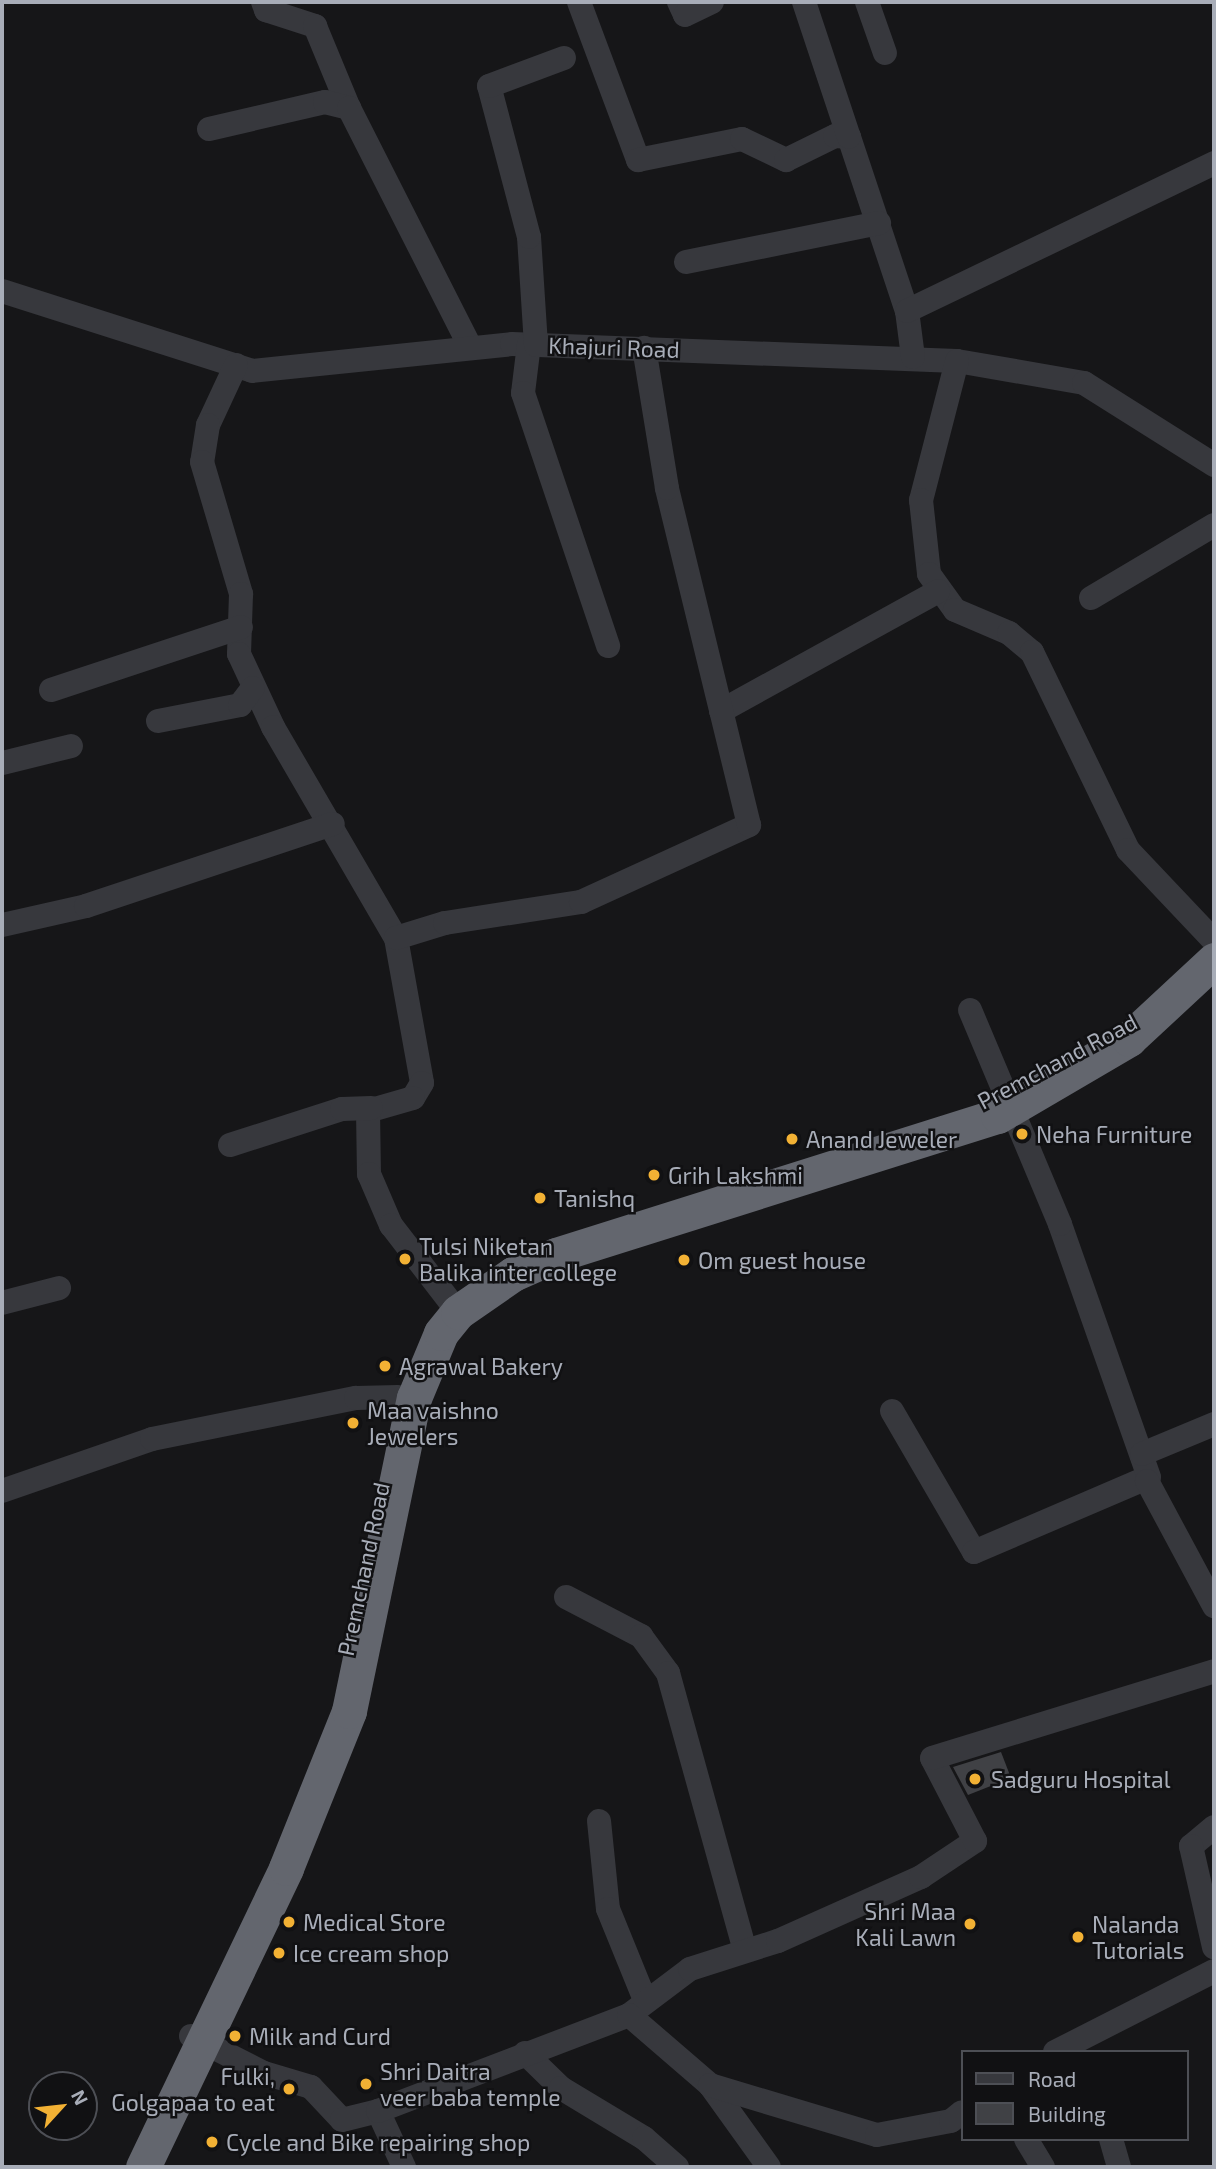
<!DOCTYPE html>
<html>
<head>
<meta charset="utf-8">
<style>
	body { margin:0 }
	#map { position:relative; width:1216px; height:2169px; overflow:hidden; background:#161618; font-family:"Exo 2",sans-serif }
	div>[style] { position:absolute }
	.building>* { inset:0; background:#404145 }
	.minor>* { height:24px; margin:-12px; padding:0 12px; transform-origin:12px; border-radius:12px; background:#37383d }
	.highway>* { height:35px; margin:-17.5px; padding:0 17.5px; transform-origin:17.5px; border-radius:17.5px; background:#63666e }
	.dots>* { width:19px; height:19px; translate:-50% -50%; box-sizing:border-box; border:4px solid #111113; border-radius:50% }
	span { translate:-50% -50%; white-space:nowrap; text-align:center; line-height:1.15; -webkit-text-stroke:5px #111113; paint-order:stroke }
	.street-label { font-size:23px; color:#a8adb8 }
	.poi-label { font-size:23px; color:#a8adb8 }
	.left { translate:0 -50%; text-align:left }
	.right { translate:-100% -50%; text-align:right }
	.frame { position:absolute; inset:0; border:4px solid #a8adb8; pointer-events:none }
	.legend { position:absolute; left:961px; top:2050px; width:228px; height:91px; box-sizing:border-box; background:#111113; border:2px solid #4d4f55; margin:0; padding:9px 12px; list-style:none; font-size:21px; color:#a8adb8 }
	.legend li { display:flex; align-items:center; gap:14px; height:35px }
	.legend b { width:35px; border:2px solid #4d4f55 }
	.north { position:absolute; left:28px; top:2071px; width:70px; height:70px; box-sizing:border-box; background:#111113; border:2px solid #4d4f55; border-radius:50%; rotate:63deg; font-size:19px; font-weight:700; line-height:28px; text-align:center; color:#a8adb8 }
	.north::after { content:''; display:block; margin:auto; width:24px; height:32px; background:#f2b134; clip-path:polygon(50% 0,100% 100%,50% 72%,0 100%) }
</style>
</head>
<body>
<div id="map">
	<div class="building">
		<div style="clip-path:polygon(1001px 1752px,1011px 1778px,968px 1795px,953px 1767px)"></div>
	</div>
	<div class="minor">
		<div style="left:263px;top:2px;width:9px;rotate:69deg"></div>
		<div style="left:266px;top:10px;width:52px;rotate:18.1deg"></div>
		<div style="left:315px;top:26px;width:89px;rotate:67.5deg"></div>
		<div style="left:579px;top:2px;width:169px;rotate:69.5deg"></div>
		<div style="left:638px;top:160px;width:106px;rotate:-11.4deg"></div>
		<div style="left:742px;top:139px;width:49px;rotate:25.5deg"></div>
		<div style="left:786px;top:160px;width:55px;rotate:-26.1deg"></div>
		<div style="left:835px;top:136px;width:14px;rotate:4deg"></div>
		<div style="left:849px;top:137px;width:183px;rotate:71.6deg"></div>
		<div style="left:679px;top:2px;width:14px;rotate:65deg"></div>
		<div style="left:685px;top:15px;width:30px;rotate:-26deg"></div>
		<div style="left:804px;top:2px;width:142px;rotate:71.6deg"></div>
		<div style="left:867px;top:2px;width:54px;rotate:70.6deg"></div>
		<div style="left:209px;top:129px;width:119px;rotate:-13.1deg"></div>
		<div style="left:325px;top:102px;width:25px;rotate:14deg"></div>
		<div style="left:349px;top:108px;width:269px;rotate:63.1deg"></div>
		<div style="left:686px;top:262px;width:197px;rotate:-11.4deg"></div>
		<div style="left:2px;top:291px;width:262px;rotate:17.7deg"></div>
		<div style="left:252px;top:371px;width:261px;rotate:-5.9deg"></div>
		<div style="left:512px;top:344px;width:445px;rotate:2.2deg"></div>
		<div style="left:957px;top:361px;width:129px;rotate:9.8deg"></div>
		<div style="left:1084px;top:383px;width:154px;rotate:32.2deg"></div>
		<div style="left:529px;top:344px;width:49px;rotate:97deg"></div>
		<div style="left:523px;top:393px;width:267px;rotate:71.4deg"></div>
		<div style="left:536px;top:345px;width:108px;rotate:-93.7deg"></div>
		<div style="left:529px;top:237px;width:156px;rotate:-104.8deg"></div>
		<div style="left:489px;top:86px;width:80px;rotate:-20.5deg"></div>
		<div style="left:913px;top:357px;width:46px;rotate:-97.4deg"></div>
		<div style="left:907px;top:311px;width:341px;rotate:-25.7deg"></div>
		<div style="left:957px;top:361px;width:144px;rotate:104.5deg"></div>
		<div style="left:921px;top:500px;width:74px;rotate:83.8deg"></div>
		<div style="left:929px;top:574px;width:44px;rotate:54.2deg"></div>
		<div style="left:955px;top:610px;width:59px;rotate:23.1deg"></div>
		<div style="left:1009px;top:633px;width:30px;rotate:40deg"></div>
		<div style="left:1032px;top:652px;width:220px;rotate:64.1deg"></div>
		<div style="left:1128px;top:850px;width:125px;rotate:46.6deg"></div>
		<div style="left:236px;top:365px;width:66px;rotate:115deg"></div>
		<div style="left:208px;top:425px;width:37px;rotate:99deg"></div>
		<div style="left:202px;top:462px;width:138px;rotate:73.5deg"></div>
		<div style="left:241px;top:594px;width:60px;rotate:91.9deg"></div>
		<div style="left:239px;top:654px;width:81px;rotate:65deg"></div>
		<div style="left:273px;top:727px;width:244px;rotate:59.8deg"></div>
		<div style="left:396px;top:938px;width:147px;rotate:79.8deg"></div>
		<div style="left:422px;top:1083px;width:17px;rotate:121deg"></div>
		<div style="left:413px;top:1098px;width:47px;rotate:163.9deg"></div>
		<div style="left:368px;top:1111px;width:63px;rotate:89.1deg"></div>
		<div style="left:369px;top:1174px;width:56px;rotate:66.7deg"></div>
		<div style="left:391px;top:1225px;width:110px;rotate:52.4deg"></div>
		<div style="left:1091px;top:598px;width:143px;rotate:-30.7deg"></div>
		<div style="left:51px;top:690px;width:200px;rotate:-18.3deg"></div>
		<div style="left:721px;top:711px;width:248px;rotate:-28.9deg"></div>
		<div style="left:158px;top:721px;width:84px;rotate:-11deg"></div>
		<div style="left:240px;top:705px;width:21px;rotate:-53deg"></div>
		<div style="left:2px;top:763px;width:71px;rotate:-13.8deg"></div>
		<div style="left:2px;top:925px;width:86px;rotate:-12.7deg"></div>
		<div style="left:86px;top:906px;width:260px;rotate:-18.4deg"></div>
		<div style="left:396px;top:938px;width:51px;rotate:-17deg"></div>
		<div style="left:445px;top:923px;width:138px;rotate:-8.8deg"></div>
		<div style="left:581px;top:902px;width:185px;rotate:-24.6deg"></div>
		<div style="left:749px;top:825px;width:347px;rotate:-103.7deg"></div>
		<div style="left:667px;top:488px;width:142px;rotate:-99.3deg"></div>
		<div style="left:230px;top:1145px;width:118px;rotate:-17.8deg"></div>
		<div style="left:342px;top:1109px;width:29px;rotate:-2deg"></div>
		<div style="left:2px;top:1303px;width:59px;rotate:-14.7deg"></div>
		<div style="left:892px;top:1411px;width:163px;rotate:59.8deg"></div>
		<div style="left:974px;top:1552px;width:190px;rotate:-23.2deg"></div>
		<div style="left:1149px;top:1477px;width:268px;rotate:-109.4deg"></div>
		<div style="left:1060px;top:1224px;width:232px;rotate:-112.8deg"></div>
		<div style="left:1142px;top:1454px;width:78px;rotate:-22.6deg"></div>
		<div style="left:1147px;top:1481px;width:142px;rotate:61.8deg"></div>
		<div style="left:2px;top:1491px;width:159px;rotate:-19.1deg"></div>
		<div style="left:152px;top:1439px;width:208px;rotate:-11.4deg"></div>
		<div style="left:356px;top:1398px;width:42px;rotate:-1.4deg"></div>
		<div style="left:566px;top:1597px;width:85px;rotate:27.5deg"></div>
		<div style="left:641px;top:1636px;width:46px;rotate:53.9deg"></div>
		<div style="left:668px;top:1673px;width:288px;rotate:74.5deg"></div>
		<div style="left:599px;top:1821px;width:88px;rotate:84.2deg"></div>
		<div style="left:608px;top:1909px;width:98px;rotate:67.9deg"></div>
		<div style="left:1214px;top:1827px;width:30px;rotate:140deg"></div>
		<div style="left:1191px;top:1846px;width:104px;rotate:77.2deg"></div>
		<div style="left:629px;top:2015px;width:76px;rotate:-37deg"></div>
		<div style="left:690px;top:1969px;width:92px;rotate:-17.7deg"></div>
		<div style="left:778px;top:1941px;width:157px;rotate:-24.1deg"></div>
		<div style="left:921px;top:1877px;width:65px;rotate:-33.7deg"></div>
		<div style="left:975px;top:1841px;width:93px;rotate:-117.4deg"></div>
		<div style="left:932px;top:1758px;width:295px;rotate:-17.1deg"></div>
		<div style="left:191px;top:2036px;width:82px;rotate:26.9deg"></div>
		<div style="left:264px;top:2073px;width:49px;rotate:16.6deg"></div>
		<div style="left:311px;top:2087px;width:45px;rotate:46.8deg"></div>
		<div style="left:342px;top:2120px;width:37px;rotate:-14deg"></div>
		<div style="left:378px;top:2111px;width:62px;rotate:65.1deg"></div>
		<div style="left:1055px;top:2052px;width:178px;rotate:-27deg"></div>
		<div style="left:525px;top:2053px;width:50px;rotate:44.2deg"></div>
		<div style="left:561px;top:2088px;width:97px;rotate:31.1deg"></div>
		<div style="left:644px;top:2138px;width:44px;rotate:41.3deg"></div>
		<div style="left:710px;top:2085px;width:101px;rotate:54.3deg"></div>
		<div style="left:378px;top:2111px;width:269px;rotate:-20.9deg"></div>
		<div style="left:629px;top:2015px;width:107px;rotate:40.8deg"></div>
		<div style="left:710px;top:2085px;width:174px;rotate:16.7deg"></div>
		<div style="left:877px;top:2135px;width:75px;rotate:-10.7deg"></div>
		<div style="left:951px;top:2121px;width:14px;rotate:-39deg"></div>
		<div style="left:1026px;top:2139px;width:33px;rotate:59deg"></div>
		<div style="left:1111px;top:2139px;width:29px;rotate:74deg"></div>
	</div>
	<div class="highway">
		<div style="left:143px;top:2167px;width:331px;rotate:-64.4deg"></div>
		<div style="left:286px;top:1868px;width:169px;rotate:-68.1deg"></div>
		<div style="left:349px;top:1711px;width:320px;rotate:-78.3deg"></div>
		<div style="left:414px;top:1398px;width:70px;rotate:-67.4deg"></div>
		<div style="left:441px;top:1333px;width:27px;rotate:-51deg"></div>
		<div style="left:458px;top:1312px;width:67px;rotate:-34.6deg"></div>
		<div style="left:513px;top:1274px;width:47px;rotate:-23.8deg"></div>
		<div style="left:556px;top:1255px;width:463px;rotate:-17.5deg"></div>
		<div style="left:998px;top:1116px;width:152px;rotate:-30.4deg"></div>
		<div style="left:1129px;top:1039px;width:116px;rotate:-42.9deg"></div>
	</div>
	<div class="dots">
		<div style="left:1022px;top:1134px;background:#f2b134"></div>
		<div style="left:792px;top:1139px;background:#f2b134"></div>
		<div style="left:654px;top:1175px;background:#f2b134"></div>
		<div style="left:540px;top:1198px;background:#f2b134"></div>
		<div style="left:405px;top:1259px;background:#f2b134"></div>
		<div style="left:684px;top:1260px;background:#f2b134"></div>
		<div style="left:385px;top:1366px;background:#f2b134"></div>
		<div style="left:353px;top:1423px;background:#f2b134"></div>
		<div style="left:975px;top:1779px;background:#f2b134"></div>
		<div style="left:289px;top:1922px;background:#f2b134"></div>
		<div style="left:970px;top:1924px;background:#f2b134"></div>
		<div style="left:1078px;top:1937px;background:#f2b134"></div>
		<div style="left:279px;top:1953px;background:#f2b134"></div>
		<div style="left:235px;top:2036px;background:#f2b134"></div>
		<div style="left:366px;top:2084px;background:#f2b134"></div>
		<div style="left:289px;top:2089px;background:#f2b134"></div>
		<div style="left:212px;top:2142px;background:#f2b134"></div>
	</div>
	<div class="street-label">
		<span style="left:614px;top:347px;rotate:2deg">Khajuri Road</span>
		<span style="left:1057px;top:1061px;rotate:-28deg">Premchand Road</span>
		<span style="left:363px;top:1569px;rotate:-78deg">Premchand Road</span>
	</div>
	<div class="poi-label">
		<span class="left" style="left:1036px;top:1134px">Neha Furniture</span>
		<span class="left" style="left:806px;top:1139px">Anand Jeweler</span>
		<span class="left" style="left:668px;top:1175px">Grih Lakshmi</span>
		<span class="left" style="left:554px;top:1198px">Tanishq</span>
		<span class="left" style="left:419px;top:1259px">Tulsi Niketan<br>Balika inter college</span>
		<span class="left" style="left:698px;top:1260px">Om guest house</span>
		<span class="left" style="left:399px;top:1366px">Agrawal Bakery</span>
		<span class="left" style="left:367px;top:1423px">Maa vaishno<br>Jewelers</span>
		<span class="left" style="left:991px;top:1779px">Sadguru Hospital</span>
		<span class="right" style="left:956px;top:1924px">Shri Maa<br>Kali Lawn</span>
		<span class="left" style="left:303px;top:1922px">Medical Store</span>
		<span class="left" style="left:1092px;top:1937px">Nalanda<br>Tutorials</span>
		<span class="left" style="left:293px;top:1953px">Ice cream shop</span>
		<span class="left" style="left:249px;top:2036px">Milk and Curd</span>
		<span class="left" style="left:380px;top:2084px">Shri Daitra<br>veer baba temple</span>
		<span class="right" style="left:275px;top:2089px">Fulki,<br>Golgapaa to eat</span>
		<span class="left" style="left:226px;top:2142px">Cycle and Bike repairing shop</span>
	</div>
	<div class="frame"></div>
	<ul class="legend">
	<li><b style="height:9px;background:#37383d"></b>Road</li>
	<li><b style="height:19px;background:#404145"></b>Building</li>
	</ul>
	<div class="north">N</div>
</div>
</body>
</html>
